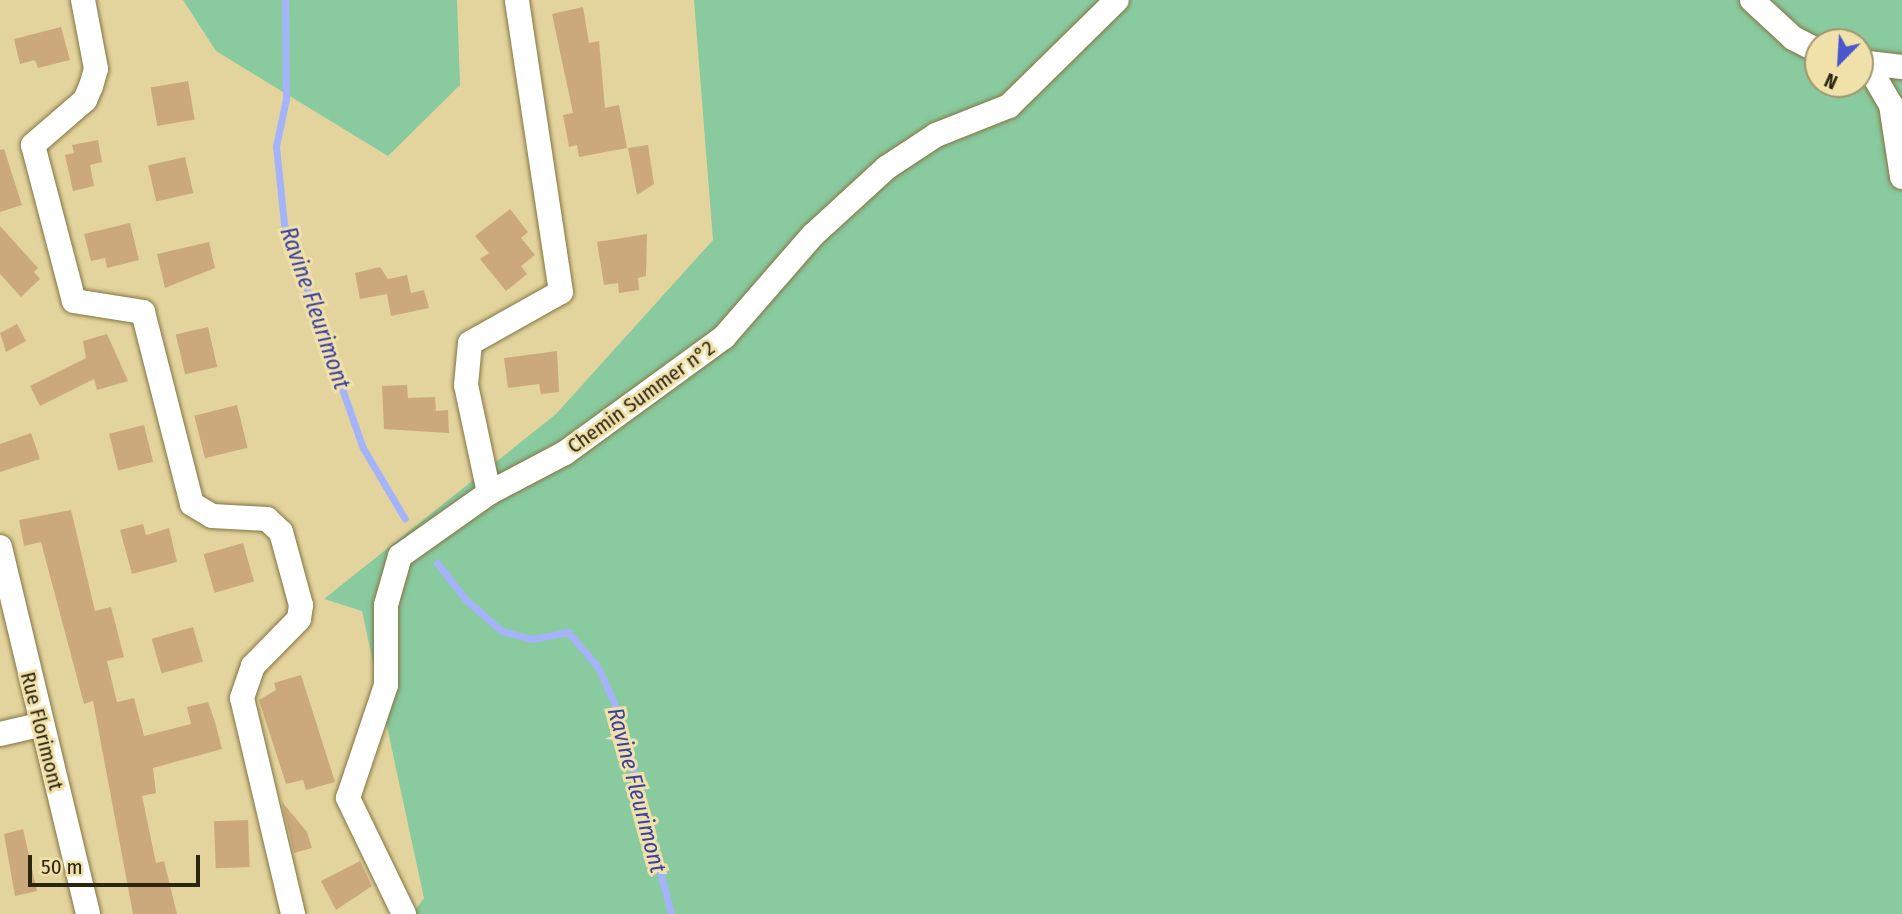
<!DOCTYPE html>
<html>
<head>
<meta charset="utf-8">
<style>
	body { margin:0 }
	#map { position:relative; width:1902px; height:914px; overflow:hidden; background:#e3d49e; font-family:"Fira Sans Condensed",sans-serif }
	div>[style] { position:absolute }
	.green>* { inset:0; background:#89ca9f }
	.stream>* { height:7px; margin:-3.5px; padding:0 3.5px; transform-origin:3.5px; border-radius:3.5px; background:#a5b4fa }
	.building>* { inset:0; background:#cba97c; transform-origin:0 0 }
	.roads { filter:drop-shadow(0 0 2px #827542) drop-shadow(0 0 2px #827542) }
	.street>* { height:24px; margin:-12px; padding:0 12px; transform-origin:12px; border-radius:12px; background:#fff }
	span { translate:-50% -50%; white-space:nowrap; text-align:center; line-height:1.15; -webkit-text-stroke:6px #f0e1ab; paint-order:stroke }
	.street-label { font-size:21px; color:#2b2510 }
	.water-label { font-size:23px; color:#3940a3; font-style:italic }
	.north { position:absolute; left:1804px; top:28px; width:70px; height:70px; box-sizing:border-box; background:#f0e1ab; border:2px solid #a1966d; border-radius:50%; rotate:204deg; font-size:19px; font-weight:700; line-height:28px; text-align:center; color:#2b2510 }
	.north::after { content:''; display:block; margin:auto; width:24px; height:32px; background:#4c56cc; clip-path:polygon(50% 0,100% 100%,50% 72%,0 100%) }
	.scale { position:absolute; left:28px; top:855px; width:172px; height:32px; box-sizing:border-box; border:4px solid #2b2510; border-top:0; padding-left:9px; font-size:21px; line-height:24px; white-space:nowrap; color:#2b2510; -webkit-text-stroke:5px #f0e1ab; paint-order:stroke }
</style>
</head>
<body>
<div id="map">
	<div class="green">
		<div style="clip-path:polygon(183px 0,457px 0,460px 85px,388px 156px,216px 51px)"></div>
		<div style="clip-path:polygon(evenodd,694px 0,1902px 0,1902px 914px,412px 914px,424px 898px,362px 611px,324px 599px,556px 414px,713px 240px,694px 0,1818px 42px,1860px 42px,1860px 84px,1818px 84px,1818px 42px)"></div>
	</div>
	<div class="stream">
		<div style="left:285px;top:0;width:99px;rotate:89.4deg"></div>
		<div style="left:286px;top:99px;width:48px;rotate:102deg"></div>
		<div style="left:276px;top:146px;width:78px;rotate:84.1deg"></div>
		<div style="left:284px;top:224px;width:238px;rotate:70.6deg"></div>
		<div style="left:363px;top:448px;width:82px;rotate:59.4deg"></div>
		<div style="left:437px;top:563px;width:47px;rotate:51.9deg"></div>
		<div style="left:466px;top:600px;width:48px;rotate:40.7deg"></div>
		<div style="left:502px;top:631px;width:31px;rotate:15deg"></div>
		<div style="left:532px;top:639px;width:37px;rotate:-11deg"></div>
		<div style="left:568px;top:632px;width:46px;rotate:49.4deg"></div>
		<div style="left:598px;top:667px;width:51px;rotate:65.9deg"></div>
		<div style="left:619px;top:714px;width:207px;rotate:75.4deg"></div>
	</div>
	<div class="building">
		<div style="clip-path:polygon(583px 7px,589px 43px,599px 41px,605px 108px,619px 105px,627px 148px,579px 157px,577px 145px,569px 147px,563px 115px,573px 113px,552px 14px)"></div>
		<div style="clip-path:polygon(61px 27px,70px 60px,38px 68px,35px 60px,20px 64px,14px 39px)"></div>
		<div style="left:188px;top:81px;width:39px;height:38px;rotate:80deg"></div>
		<div style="clip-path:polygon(98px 140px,102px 162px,90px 165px,94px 186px,73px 191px,65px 155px,74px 153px,72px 145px)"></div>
		<div style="clip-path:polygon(648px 145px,654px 184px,637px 195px,628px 148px)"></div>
		<div style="clip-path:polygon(4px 149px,22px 205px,0 212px,0 150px)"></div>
		<div style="left:185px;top:157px;width:37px;height:38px;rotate:77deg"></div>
		<div style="clip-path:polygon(510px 209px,528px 232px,521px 238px,535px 255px,521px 266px,527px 274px,506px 291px,480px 259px,489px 253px,475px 236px)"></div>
		<div style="clip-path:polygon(130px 223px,139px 260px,107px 268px,105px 258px,91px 261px,84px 234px)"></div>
		<div style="clip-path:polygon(0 226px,38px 268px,34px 272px,40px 279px,21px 297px,0 274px)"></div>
		<div style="clip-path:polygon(647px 234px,646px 276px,638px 278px,639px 290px,619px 293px,618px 283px,604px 285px,597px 242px)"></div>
		<div style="clip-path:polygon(209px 242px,215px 268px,165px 288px,157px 254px)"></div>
		<div style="clip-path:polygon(380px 267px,388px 279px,407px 275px,411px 293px,424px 290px,429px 308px,391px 316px,387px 294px,360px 299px,355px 273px)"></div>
		<div style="clip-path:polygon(17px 324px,26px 341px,6px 352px,0 333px)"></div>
		<div style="left:208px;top:327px;width:41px;height:33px;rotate:77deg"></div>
		<div style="clip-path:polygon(107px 334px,128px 381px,97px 390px,94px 379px,40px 406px,30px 386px,86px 358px,83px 341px)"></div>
		<div style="clip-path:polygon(557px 351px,559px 392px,541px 394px,539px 384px,508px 388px,504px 358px)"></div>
		<div style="clip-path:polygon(407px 385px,408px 398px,435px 397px,436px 411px,448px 410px,449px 433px,384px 429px,382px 386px)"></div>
		<div style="left:237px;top:405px;width:44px;height:44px;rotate:76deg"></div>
		<div style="left:144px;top:425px;width:38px;height:36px;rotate:76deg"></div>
		<div style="clip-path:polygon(31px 433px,40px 459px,0 472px,0 444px)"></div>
		<div style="clip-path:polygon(71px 510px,95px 611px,111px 607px,124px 657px,107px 661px,117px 702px,134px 698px,144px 736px,191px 724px,187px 707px,208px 702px,215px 722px,222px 749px,153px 768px,156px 793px,142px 796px,156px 863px,164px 861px,177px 914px,133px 914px,93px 701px,84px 704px,41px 542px,24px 546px,19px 520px)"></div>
		<div style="clip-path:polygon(143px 524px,146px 535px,169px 528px,177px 562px,132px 574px,120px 530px)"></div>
		<div style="left:243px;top:543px;width:40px;height:41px;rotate:74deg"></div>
		<div style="left:193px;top:627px;width:36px;height:43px;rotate:74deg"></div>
		<div style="clip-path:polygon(301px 675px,335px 782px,306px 790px,303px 780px,286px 784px,259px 700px,276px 690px,274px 683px)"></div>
		<div style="clip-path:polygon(282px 802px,307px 832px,312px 848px,294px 853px)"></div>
		<div style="left:248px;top:820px;width:47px;height:34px;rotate:88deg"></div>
		<div style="clip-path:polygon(23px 829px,37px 891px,15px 896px,4px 834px)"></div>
		<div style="clip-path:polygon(360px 861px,372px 886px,336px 910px,321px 881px)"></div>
	</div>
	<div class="roads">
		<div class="street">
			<div style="left:83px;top:0;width:70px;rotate:79.3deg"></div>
			<div style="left:96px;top:69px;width:18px;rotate:106deg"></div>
			<div style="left:91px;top:86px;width:15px;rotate:113deg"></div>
			<div style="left:85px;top:100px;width:69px;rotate:139.1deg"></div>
			<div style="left:33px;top:145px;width:161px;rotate:75.3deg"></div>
			<div style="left:74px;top:301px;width:70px;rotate:9.1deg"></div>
			<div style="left:143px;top:312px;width:198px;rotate:75.7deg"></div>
			<div style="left:192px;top:504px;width:23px;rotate:31deg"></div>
			<div style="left:212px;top:516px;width:55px;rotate:3.1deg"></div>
			<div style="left:267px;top:519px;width:19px;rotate:43deg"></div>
			<div style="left:281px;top:532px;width:76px;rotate:74.7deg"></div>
			<div style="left:301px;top:605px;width:14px;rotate:98deg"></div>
			<div style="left:299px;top:619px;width:66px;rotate:134.4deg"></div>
			<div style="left:253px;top:666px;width:34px;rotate:109deg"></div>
			<div style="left:242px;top:698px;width:222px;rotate:76.7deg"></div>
			<div style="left:1752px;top:0;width:56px;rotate:42.8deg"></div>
			<div style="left:1793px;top:38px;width:28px;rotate:27deg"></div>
			<div style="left:1860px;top:62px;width:42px;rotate:6.8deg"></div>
			<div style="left:1867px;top:64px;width:48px;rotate:59.7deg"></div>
			<div style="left:1891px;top:105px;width:73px;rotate:81.3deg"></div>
			<div style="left:489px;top:493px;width:110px;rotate:-102deg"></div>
			<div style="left:466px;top:385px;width:42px;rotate:-84.6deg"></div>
			<div style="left:470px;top:343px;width:104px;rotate:-29.3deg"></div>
			<div style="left:561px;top:292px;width:295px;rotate:-98.6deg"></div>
			<div style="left:0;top:547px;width:377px;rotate:76.5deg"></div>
			<div style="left:0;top:734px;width:40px;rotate:-13deg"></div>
			<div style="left:404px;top:914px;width:129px;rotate:-115.8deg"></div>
			<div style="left:348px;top:798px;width:119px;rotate:-71.4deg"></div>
			<div style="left:386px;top:685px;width:80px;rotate:-90deg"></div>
			<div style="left:386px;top:605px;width:51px;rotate:-74.1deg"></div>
			<div style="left:400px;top:556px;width:109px;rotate:-35.3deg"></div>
			<div style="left:489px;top:493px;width:86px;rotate:-27.8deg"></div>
			<div style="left:565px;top:453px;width:197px;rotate:-36.1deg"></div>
			<div style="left:724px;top:337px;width:135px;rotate:-48.9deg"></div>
			<div style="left:813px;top:235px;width:99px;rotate:-42.5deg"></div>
			<div style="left:886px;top:168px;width:60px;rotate:-33.4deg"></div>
			<div style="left:936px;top:135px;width:79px;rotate:-21.7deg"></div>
			<div style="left:1009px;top:106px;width:151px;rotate:-44.5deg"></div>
		</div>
	</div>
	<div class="street-label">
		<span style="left:641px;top:397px;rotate:-36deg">Chemin Summer n°2</span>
		<span style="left:42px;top:731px;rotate:76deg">Rue Florimont</span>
	</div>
	<div class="water-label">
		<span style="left:315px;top:308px;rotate:71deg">Ravine Fleurimont</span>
		<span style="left:637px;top:790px;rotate:75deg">Ravine Fleurimont</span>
	</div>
	<div class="north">N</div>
	<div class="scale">50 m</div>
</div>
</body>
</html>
